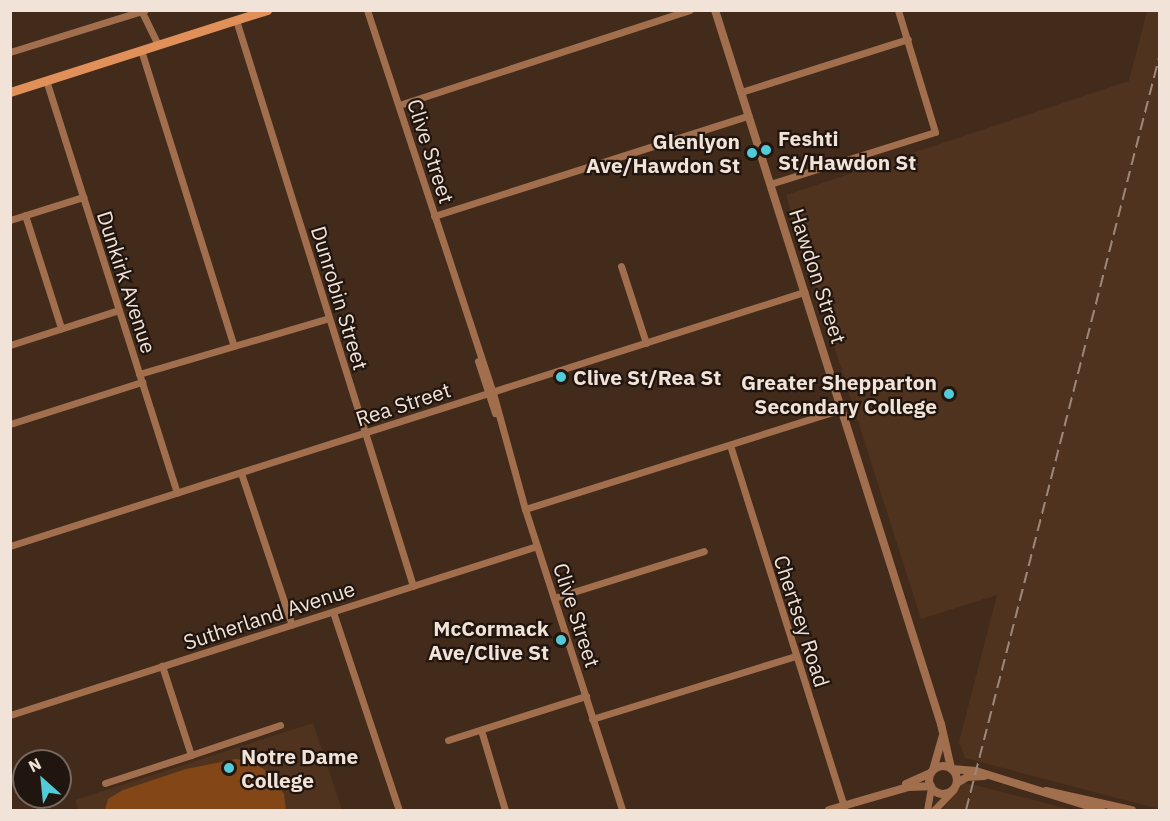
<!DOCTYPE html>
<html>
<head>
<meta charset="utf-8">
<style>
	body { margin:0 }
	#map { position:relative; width:1170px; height:821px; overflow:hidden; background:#422b1b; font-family:"IBM Plex Sans",sans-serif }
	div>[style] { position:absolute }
	.built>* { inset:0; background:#4f331f }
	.green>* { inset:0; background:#824617 }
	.minor>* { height:7px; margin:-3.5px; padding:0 3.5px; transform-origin:3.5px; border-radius:3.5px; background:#a16f4d }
	.tertiary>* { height:8px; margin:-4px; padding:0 4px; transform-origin:4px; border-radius:4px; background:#a16f4d }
	.tertiary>.ring { margin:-4px; padding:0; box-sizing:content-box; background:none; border:8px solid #a16f4d; border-radius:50% }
	.secondary>* { height:9px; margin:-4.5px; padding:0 4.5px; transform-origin:4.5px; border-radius:4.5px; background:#e09058 }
	.rail>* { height:2px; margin-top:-1px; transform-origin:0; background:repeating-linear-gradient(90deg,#9b887b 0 12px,transparent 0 18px) }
	.dots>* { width:16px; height:16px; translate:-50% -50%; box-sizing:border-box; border:3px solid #21160f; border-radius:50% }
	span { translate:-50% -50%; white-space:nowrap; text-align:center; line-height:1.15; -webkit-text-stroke:4.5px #21160f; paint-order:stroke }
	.poi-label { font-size:21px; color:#f2e3d9; font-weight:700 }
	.left { translate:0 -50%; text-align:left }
	.right { translate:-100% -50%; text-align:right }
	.street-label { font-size:21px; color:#f2e3d9 }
	.frame { position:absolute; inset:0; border:12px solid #f2e3d9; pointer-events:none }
	.north { position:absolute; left:12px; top:749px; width:60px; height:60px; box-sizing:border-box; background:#21160f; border:2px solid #756860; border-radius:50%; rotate:333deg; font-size:16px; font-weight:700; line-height:24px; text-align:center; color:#f2e3d9 }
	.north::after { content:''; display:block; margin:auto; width:21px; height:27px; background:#52cbd8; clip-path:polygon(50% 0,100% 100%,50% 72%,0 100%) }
</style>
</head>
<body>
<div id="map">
	<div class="built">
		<div style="clip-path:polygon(1147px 11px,1160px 11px,1159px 809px,965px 758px,959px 742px,997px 595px,921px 619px,786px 195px,1129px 81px)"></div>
		<div style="clip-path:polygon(313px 723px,342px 810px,79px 810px,75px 800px)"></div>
		<div style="clip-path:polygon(964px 783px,979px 786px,1072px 810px,942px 810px)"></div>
	</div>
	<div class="green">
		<div style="clip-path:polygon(236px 759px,249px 761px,267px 771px,284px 794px,286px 810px,105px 810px,108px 799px,123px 790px,186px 769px)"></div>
	</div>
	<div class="minor">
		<div style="left:141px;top:10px;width:39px;rotate:64deg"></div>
		<div style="left:367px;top:10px;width:403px;rotate:71.8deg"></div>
		<div style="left:493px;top:393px;width:120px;rotate:74.6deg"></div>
		<div style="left:525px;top:509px;width:316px;rotate:72.1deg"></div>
		<div style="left:236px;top:20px;width:593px;rotate:72.63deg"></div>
		<div style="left:141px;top:50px;width:310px;rotate:72.6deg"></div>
		<div style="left:10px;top:52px;width:141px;rotate:-17.3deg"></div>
		<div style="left:46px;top:80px;width:433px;rotate:72.4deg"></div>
		<div style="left:741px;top:92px;width:175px;rotate:-17.6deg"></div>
		<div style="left:399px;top:105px;width:306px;rotate:-18.1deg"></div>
		<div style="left:770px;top:184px;width:173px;rotate:-17.5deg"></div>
		<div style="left:935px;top:132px;width:127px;rotate:-106.9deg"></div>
		<div style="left:25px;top:215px;width:119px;rotate:72.3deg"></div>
		<div style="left:434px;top:216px;width:330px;rotate:-17.7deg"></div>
		<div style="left:10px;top:220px;width:77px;rotate:-17.5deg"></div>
		<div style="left:621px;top:266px;width:81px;rotate:72deg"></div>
		<div style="left:10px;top:345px;width:114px;rotate:-17.8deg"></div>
		<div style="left:478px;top:361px;width:55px;rotate:71.9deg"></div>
		<div style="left:139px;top:374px;width:198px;rotate:-16.4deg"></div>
		<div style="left:10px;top:424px;width:139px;rotate:-17.7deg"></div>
		<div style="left:730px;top:445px;width:379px;rotate:72.5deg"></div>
		<div style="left:241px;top:473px;width:160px;rotate:71.5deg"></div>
		<div style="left:525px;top:509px;width:332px;rotate:-17.5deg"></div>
		<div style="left:10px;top:546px;width:834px;rotate:-17.74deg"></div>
		<div style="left:554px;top:598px;width:157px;rotate:-17.4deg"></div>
		<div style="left:333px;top:612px;width:209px;rotate:71.6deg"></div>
		<div style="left:10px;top:715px;width:553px;rotate:-17.78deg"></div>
		<div style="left:592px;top:719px;width:214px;rotate:-17.2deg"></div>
		<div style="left:481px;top:730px;width:84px;rotate:73.3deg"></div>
		<div style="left:448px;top:740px;width:145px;rotate:-17.7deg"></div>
		<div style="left:191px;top:755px;width:94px;rotate:-18.6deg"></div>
		<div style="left:105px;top:783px;width:90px;rotate:-18deg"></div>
		<div style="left:191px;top:755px;width:94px;rotate:-108deg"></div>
		<div style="left:927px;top:810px;width:23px;rotate:-80deg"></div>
		<div style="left:934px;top:810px;width:28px;rotate:-46deg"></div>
	</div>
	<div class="tertiary">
		<div style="left:715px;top:10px;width:749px;rotate:72.44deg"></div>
		<div style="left:941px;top:724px;width:45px;rotate:77.2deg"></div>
		<div class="ring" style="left:929px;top:766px;width:20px;height:20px"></div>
		<div style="left:952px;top:769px;width:24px;rotate:5deg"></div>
		<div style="left:976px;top:771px;width:131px;rotate:17.3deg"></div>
		<div style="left:933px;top:770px;width:35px;rotate:-74deg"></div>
		<div style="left:957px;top:783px;width:12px;rotate:-31deg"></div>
		<div style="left:967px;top:777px;width:17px;rotate:-3deg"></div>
		<div style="left:906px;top:784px;width:27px;rotate:-24deg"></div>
		<div style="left:1046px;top:791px;width:88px;rotate:12.5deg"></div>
		<div style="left:829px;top:810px;width:82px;rotate:-16.2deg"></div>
		<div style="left:908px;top:787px;width:23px;rotate:-2deg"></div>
	</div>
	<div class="secondary">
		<div style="left:10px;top:92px;width:270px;rotate:-17.7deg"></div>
	</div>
	<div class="rail">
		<div style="left:966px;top:810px;width:780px;rotate:-75.61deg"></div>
	</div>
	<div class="dots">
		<div style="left:766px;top:150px;background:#52cbd8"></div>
		<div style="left:752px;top:153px;background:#52cbd8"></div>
		<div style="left:561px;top:377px;background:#52cbd8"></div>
		<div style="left:949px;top:394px;background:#52cbd8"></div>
		<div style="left:561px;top:640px;background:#52cbd8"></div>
		<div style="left:229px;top:768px;background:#52cbd8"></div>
	</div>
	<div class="poi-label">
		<span class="left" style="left:778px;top:150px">Feshti<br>St/Hawdon St</span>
		<span class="right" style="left:740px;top:153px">Glenlyon<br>Ave/Hawdon St</span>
		<span class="left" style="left:573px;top:377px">Clive St/Rea St</span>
		<span class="right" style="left:937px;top:394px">Greater Shepparton<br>Secondary College</span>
		<span class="right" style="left:549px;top:640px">McCormack<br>Ave/Clive St</span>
		<span class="left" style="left:241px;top:768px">Notre Dame<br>College</span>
	</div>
	<div class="street-label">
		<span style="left:431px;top:151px;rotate:72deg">Clive Street</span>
		<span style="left:818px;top:276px;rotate:72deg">Hawdon Street</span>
		<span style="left:127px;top:282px;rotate:72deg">Dunkirk Avenue</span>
		<span style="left:340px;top:298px;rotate:73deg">Dunrobin Street</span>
		<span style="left:403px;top:404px;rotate:-18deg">Rea Street</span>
		<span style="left:269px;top:615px;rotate:-18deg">Sutherland Avenue</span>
		<span style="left:577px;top:615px;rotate:72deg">Clive Street</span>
		<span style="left:802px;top:621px;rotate:72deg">Chertsey Road</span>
	</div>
	<div class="frame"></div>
	<div class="north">N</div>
</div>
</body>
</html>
